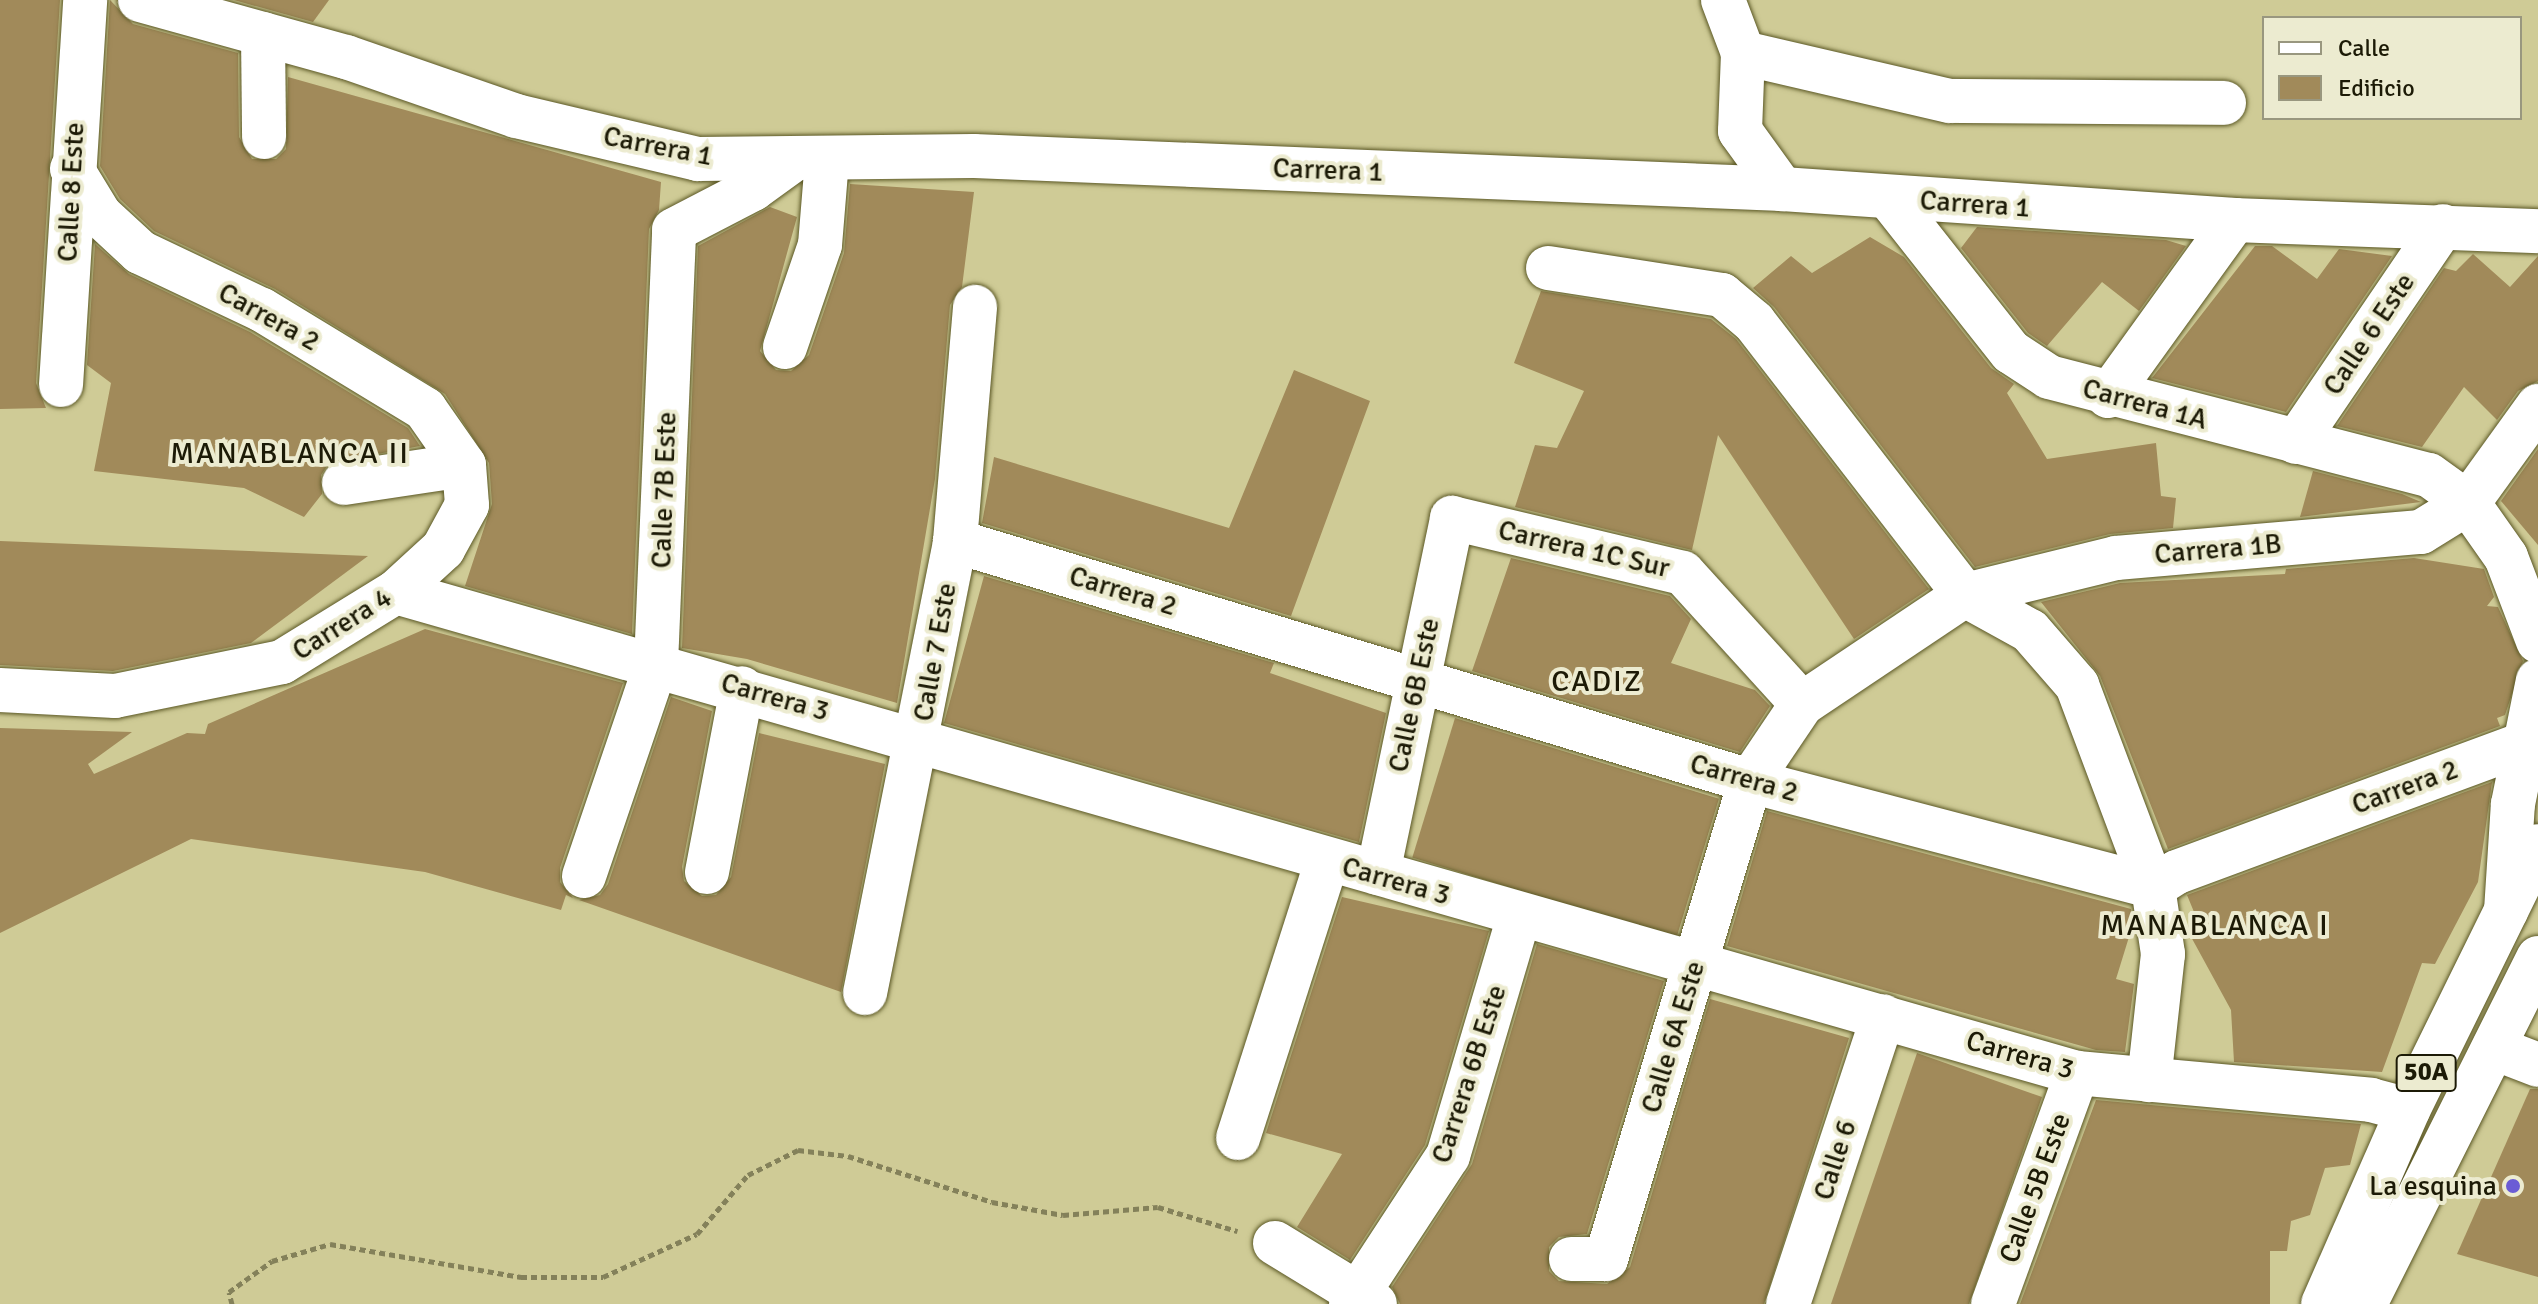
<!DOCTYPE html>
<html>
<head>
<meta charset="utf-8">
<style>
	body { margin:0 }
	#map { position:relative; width:2538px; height:1304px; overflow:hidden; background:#cfcb96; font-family:Signika,sans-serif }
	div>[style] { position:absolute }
	.building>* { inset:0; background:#a18a5a; transform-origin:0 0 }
	.path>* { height:5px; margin-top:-2.5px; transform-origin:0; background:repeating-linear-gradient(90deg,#84815a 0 6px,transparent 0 10px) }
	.roads { filter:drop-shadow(0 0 2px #5b5825) drop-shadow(0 0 2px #5b5825) }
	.minor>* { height:44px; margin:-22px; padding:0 22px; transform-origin:22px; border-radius:22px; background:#fff }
	.major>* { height:44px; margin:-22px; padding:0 22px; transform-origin:22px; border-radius:22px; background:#fff }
	.dots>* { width:22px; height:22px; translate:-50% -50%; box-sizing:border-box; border:4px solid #ecebd0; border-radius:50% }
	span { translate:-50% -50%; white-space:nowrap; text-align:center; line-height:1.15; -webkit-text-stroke:8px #ecebd0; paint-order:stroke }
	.shield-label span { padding:2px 6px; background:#ecebd0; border:2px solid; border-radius:6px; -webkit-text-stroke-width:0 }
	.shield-label { font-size:26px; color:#1c1a06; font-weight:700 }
	.street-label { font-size:28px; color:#1c1a06 }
	.poi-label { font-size:28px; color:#1c1a06 }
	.right { translate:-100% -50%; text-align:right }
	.neighbourhood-label { font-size:30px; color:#1c1a06; letter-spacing:2px }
	.legend { position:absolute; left:2262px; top:16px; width:260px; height:104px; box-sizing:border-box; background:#ecebd0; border:2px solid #99977f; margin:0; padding:10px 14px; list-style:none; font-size:24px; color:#1c1a06 }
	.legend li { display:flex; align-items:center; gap:16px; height:40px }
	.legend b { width:40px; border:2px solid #99977f }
</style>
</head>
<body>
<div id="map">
	<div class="building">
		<div style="clip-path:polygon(0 0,60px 0,36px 383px,46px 408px,0 409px)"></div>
		<div style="clip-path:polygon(110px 0,133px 24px,238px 53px,239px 137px,252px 159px,276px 159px,286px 149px,288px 77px,661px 182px,659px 210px,649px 229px,632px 634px,465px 586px,492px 504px,489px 463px,445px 394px,275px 289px,154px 231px,120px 199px,100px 166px)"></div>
		<div style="clip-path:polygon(234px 0,329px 0,313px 22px)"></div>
		<div style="clip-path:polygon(850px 184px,974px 192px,962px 287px,950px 305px,935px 479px,897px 703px,747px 659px,682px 648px,698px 246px,770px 207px,797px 217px,760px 351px,776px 370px,791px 371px,809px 355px,844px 253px)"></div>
		<div style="clip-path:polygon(1977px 227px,2166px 240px,2186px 246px,2139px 311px,2102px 282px,2047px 346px,2028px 333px,1961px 248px)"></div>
		<div style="clip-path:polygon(1870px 237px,1904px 257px,1991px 368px,2014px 384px,2007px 393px,2047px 459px,2156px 443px,2161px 496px,2176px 498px,2173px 528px,2110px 534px,1975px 567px,1774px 307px,1753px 288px,1791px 256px,1812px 273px)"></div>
		<div style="clip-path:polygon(95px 244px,129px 274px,250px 332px,408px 428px,420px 446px,329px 463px,321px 475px,322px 494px,304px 517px,244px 488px,94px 471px,111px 383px,87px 365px)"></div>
		<div style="clip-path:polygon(2255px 246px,2272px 246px,2317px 279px,2339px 249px,2392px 256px,2286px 412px,2152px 378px)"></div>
		<div style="clip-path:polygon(2473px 254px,2510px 287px,2538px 256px,2538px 381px,2518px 391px,2497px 420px,2464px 387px,2422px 447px,2337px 426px,2444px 268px,2456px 271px)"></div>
		<div style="clip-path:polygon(1541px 291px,1711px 319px,1736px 339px,1929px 589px,1854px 639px,1718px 435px,1692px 550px,1515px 507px,1535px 445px,1557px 448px,1584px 391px,1514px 363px)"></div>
		<div style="clip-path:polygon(1294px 370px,1370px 401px,1291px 616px,982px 523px,994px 457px,1229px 528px)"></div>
		<div style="clip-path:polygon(2538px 449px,2538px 545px,2501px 501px)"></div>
		<div style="clip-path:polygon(2313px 471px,2402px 494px,2421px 502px,2300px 517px)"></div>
		<div style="clip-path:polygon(0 541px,249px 551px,368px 556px,251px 643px,113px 671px,0 665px)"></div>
		<div style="clip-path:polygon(1511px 558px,1670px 596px,1691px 619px,1671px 663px,1755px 690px,1770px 706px,1740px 752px,1472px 671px)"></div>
		<div style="clip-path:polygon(2414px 558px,2484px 569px,2494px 597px,2487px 606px,2498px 607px,2523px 661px,2505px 715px,2497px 718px,2500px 726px,2168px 849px,2100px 676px,2041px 602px,2120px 583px,2285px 574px,2286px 569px)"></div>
		<div style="clip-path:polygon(984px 576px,1274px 663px,1270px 673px,1386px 713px,1359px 842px,944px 723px)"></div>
		<div style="clip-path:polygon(425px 629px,623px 683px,560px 868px,560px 882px,573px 898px,566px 895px,561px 910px,425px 872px,191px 839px,0 933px,0 728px,132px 732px,88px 764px,94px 774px,187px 733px,205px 734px,208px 724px)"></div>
		<div style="clip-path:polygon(671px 697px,712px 711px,682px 867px,684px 881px,702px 896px,716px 895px,731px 877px,759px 733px,885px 764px,841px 992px,579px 900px,600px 895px,608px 884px)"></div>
		<div style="left:1455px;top:718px;width:276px;height:146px;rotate:17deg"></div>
		<div style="clip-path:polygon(2492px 782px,2478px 882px,2435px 964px,2422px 963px,2382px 1072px,2234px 1062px,2231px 1010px,2184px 924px,2201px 929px,2187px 895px)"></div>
		<div style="clip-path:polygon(1767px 811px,2131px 909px,2133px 924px,2116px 979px,2134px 984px,2125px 1052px,2096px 1050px,1727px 946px)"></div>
		<div style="clip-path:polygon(1342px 897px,1489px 931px,1425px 1145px,1350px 1260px,1297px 1227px,1342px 1154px,1266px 1133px)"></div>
		<div style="clip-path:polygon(1537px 944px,1664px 981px,1587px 1234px,1559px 1237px,1549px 1247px,1549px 1271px,1559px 1281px,1607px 1284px,1630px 1267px,1710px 999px,1849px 1038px,1764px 1304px,1400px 1304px,1392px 1287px,1472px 1164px)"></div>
		<div style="clip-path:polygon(1917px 1053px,2042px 1097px,1969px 1304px,1831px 1304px)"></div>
		<div style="clip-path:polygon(2530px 1089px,2538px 1089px,2538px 1277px,2457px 1254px)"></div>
		<div style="clip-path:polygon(2096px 1100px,2361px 1124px,2350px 1165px,2325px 1168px,2310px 1215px,2291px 1221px,2287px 1251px,2270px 1251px,2270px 1304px,2020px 1304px)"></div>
	</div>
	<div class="path">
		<div style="left:232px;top:1304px;width:12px;rotate:-104deg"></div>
		<div style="left:229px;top:1292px;width:53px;rotate:-35.8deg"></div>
		<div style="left:272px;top:1261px;width:60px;rotate:-16.3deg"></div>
		<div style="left:330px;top:1244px;width:194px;rotate:9.8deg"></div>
		<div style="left:521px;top:1277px;width:82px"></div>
		<div style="left:603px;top:1277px;width:103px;rotate:-24.6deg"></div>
		<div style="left:697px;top:1234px;width:78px;rotate:-49.2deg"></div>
		<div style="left:748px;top:1175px;width:56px;rotate:-26.6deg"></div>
		<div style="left:798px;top:1150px;width:50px;rotate:6.8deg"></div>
		<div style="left:848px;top:1156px;width:151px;rotate:17.7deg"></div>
		<div style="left:992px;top:1202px;width:72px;rotate:10.4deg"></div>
		<div style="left:1063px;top:1215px;width:95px;rotate:-4.8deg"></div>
		<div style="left:1158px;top:1207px;width:83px;rotate:16.9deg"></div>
	</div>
	<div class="roads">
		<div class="minor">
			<div style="left:140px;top:0;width:214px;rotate:15.5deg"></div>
			<div style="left:346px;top:57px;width:180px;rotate:19.1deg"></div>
			<div style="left:516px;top:116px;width:187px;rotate:13.3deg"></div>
			<div style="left:698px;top:159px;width:276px;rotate:-0.6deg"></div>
			<div style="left:974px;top:156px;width:809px;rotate:2.34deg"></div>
			<div style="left:1782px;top:189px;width:454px;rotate:3.9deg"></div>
			<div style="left:2235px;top:220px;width:303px;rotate:2.1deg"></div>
			<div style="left:1723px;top:0;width:57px;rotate:69.3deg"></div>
			<div style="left:1743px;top:53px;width:78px;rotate:92.2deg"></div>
			<div style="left:1740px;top:131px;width:72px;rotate:54.1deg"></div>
			<div style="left:263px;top:34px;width:103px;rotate:89.4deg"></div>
			<div style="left:1743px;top:53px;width:212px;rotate:13.1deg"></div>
			<div style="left:1950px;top:101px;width:274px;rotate:0.4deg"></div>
			<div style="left:1890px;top:199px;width:195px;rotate:51.7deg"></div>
			<div style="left:2011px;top:352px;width:45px;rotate:33.3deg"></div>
			<div style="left:2049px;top:377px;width:392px;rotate:14.5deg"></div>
			<div style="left:2429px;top:475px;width:48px;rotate:35.7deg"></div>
			<div style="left:2468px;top:503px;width:66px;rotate:54.9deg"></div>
			<div style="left:2506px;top:557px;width:90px;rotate:69.1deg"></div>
			<div style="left:1548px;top:268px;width:176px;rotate:8.8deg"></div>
			<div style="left:1722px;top:295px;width:42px;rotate:40.2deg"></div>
			<div style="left:1754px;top:322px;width:345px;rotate:52.3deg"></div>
			<div style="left:1965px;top:595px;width:74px;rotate:29deg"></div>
			<div style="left:2030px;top:631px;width:72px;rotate:49deg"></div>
			<div style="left:2077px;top:685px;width:216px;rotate:69.4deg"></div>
			<div style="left:2153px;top:887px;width:68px;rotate:81.5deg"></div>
			<div style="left:2163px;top:954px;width:127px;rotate:96.3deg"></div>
			<div style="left:785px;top:347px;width:108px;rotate:-71.1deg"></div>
			<div style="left:820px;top:245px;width:86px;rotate:-85.3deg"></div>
			<div style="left:61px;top:385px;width:386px;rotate:-86.4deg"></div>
			<div style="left:2108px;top:396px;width:217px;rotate:-54.2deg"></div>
			<div style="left:2296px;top:442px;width:261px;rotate:-55.8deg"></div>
			<div style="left:344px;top:483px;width:121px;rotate:-8.5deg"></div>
			<div style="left:955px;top:541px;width:830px;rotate:16.8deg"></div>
			<div style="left:1750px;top:781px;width:417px;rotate:14.7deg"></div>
			<div style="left:2153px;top:887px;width:28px;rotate:-32deg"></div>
			<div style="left:2177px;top:872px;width:371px;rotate:-20.3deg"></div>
			<div style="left:396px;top:592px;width:1748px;rotate:15.97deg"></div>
			<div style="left:2077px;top:1073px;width:295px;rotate:5.2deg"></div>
			<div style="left:2371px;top:1100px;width:38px;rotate:15deg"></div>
			<div style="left:0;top:690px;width:115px;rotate:3deg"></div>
			<div style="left:115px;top:696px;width:170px;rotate:-11.5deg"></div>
			<div style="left:282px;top:662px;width:134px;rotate:-31.6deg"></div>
			<div style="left:396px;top:592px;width:64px;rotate:-42.5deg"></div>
			<div style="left:443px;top:549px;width:50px;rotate:-61.4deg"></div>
			<div style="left:467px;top:505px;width:40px;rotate:-94.3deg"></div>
			<div style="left:464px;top:465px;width:68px;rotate:-124.9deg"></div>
			<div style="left:425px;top:409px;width:191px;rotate:-148.7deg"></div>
			<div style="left:262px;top:310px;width:135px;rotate:-154.6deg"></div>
			<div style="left:140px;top:252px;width:54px;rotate:-137.2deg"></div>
			<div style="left:100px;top:215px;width:54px;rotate:-121.3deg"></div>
			<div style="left:707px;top:872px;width:187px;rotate:-79.2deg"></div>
			<div style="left:1378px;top:873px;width:363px;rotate:-78.2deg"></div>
			<div style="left:1452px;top:518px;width:237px;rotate:13.4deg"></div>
			<div style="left:1683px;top:573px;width:177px;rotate:47.7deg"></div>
			<div style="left:584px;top:876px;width:224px;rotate:-71.2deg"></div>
			<div style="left:656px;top:664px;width:434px;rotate:-87.6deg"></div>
			<div style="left:674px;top:230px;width:89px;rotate:-27.4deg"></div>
			<div style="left:753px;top:189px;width:49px;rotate:-35.9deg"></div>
			<div style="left:2506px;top:911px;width:107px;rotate:-86.3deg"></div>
			<div style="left:2513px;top:804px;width:126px;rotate:-78.6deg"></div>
			<div style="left:865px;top:993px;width:461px;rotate:-78.7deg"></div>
			<div style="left:955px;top:541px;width:235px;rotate:-85.1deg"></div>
			<div style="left:2494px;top:1048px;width:47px;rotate:21.1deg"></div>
			<div style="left:1238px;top:1138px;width:291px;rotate:-72.2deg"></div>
			<div style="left:1275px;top:1243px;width:117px;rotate:31.4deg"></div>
			<div style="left:1571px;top:1259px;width:35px"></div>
			<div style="left:1606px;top:1259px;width:499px;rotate:-73.2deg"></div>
			<div style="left:1750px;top:781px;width:93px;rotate:-56deg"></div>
			<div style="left:1802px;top:704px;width:196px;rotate:-33.8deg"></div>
			<div style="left:1965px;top:595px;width:155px;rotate:-13.8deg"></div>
			<div style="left:2116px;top:558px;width:306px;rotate:-4.9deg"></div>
			<div style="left:2421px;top:532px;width:55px;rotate:-31.7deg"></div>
			<div style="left:2468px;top:503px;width:120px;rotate:-54.2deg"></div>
			<div style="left:1351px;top:1304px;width:177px;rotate:-56.8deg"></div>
			<div style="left:1448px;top:1156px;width:249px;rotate:-73.5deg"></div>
			<div style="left:1788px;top:1304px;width:303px;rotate:-71.7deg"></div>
			<div style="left:1993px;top:1304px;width:246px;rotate:-70deg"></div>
		</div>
		<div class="major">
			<div style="left:2323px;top:1304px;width:212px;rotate:-66.3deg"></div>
			<div style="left:2408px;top:1110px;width:294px;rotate:-63.8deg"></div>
			<div style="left:2365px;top:1304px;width:387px;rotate:-63.4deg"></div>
		</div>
	</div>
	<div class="dots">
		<div style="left:2513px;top:1186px;background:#6b5cd5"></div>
	</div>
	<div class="shield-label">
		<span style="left:2426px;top:1073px">50A</span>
	</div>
	<div class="street-label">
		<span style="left:658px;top:146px;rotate:11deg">Carrera 1</span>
		<span style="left:1328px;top:170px;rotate:2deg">Carrera 1</span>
		<span style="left:71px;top:192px;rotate:-87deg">Calle 8 Este</span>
		<span style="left:1975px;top:204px;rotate:4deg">Carrera 1</span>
		<span style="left:269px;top:317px;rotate:29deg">Carrera 2</span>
		<span style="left:2369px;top:334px;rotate:-56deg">Calle 6 Este</span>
		<span style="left:2145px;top:404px;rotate:15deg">Carrera 1A</span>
		<span style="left:664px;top:490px;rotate:-88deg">Calle 7B Este</span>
		<span style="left:1584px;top:549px;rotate:13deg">Carrera 1C Sur</span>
		<span style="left:2218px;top:549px;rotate:-5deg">Carrera 1B</span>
		<span style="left:1123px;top:591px;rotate:17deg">Carrera 2</span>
		<span style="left:342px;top:624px;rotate:-32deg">Carrera 4</span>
		<span style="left:935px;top:652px;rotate:-80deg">Calle 7 Este</span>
		<span style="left:1414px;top:695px;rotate:-78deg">Calle 6B Este</span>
		<span style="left:775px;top:697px;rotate:16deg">Carrera 3</span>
		<span style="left:1744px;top:778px;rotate:16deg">Carrera 2</span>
		<span style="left:2405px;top:787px;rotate:-20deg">Carrera 2</span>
		<span style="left:1396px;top:881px;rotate:16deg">Carrera 3</span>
		<span style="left:1673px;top:1037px;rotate:-73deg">Calle 6A Este</span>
		<span style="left:2020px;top:1055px;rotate:16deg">Carrera 3</span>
		<span style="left:1469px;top:1074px;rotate:-72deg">Carrera 6B Este</span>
		<span style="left:1835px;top:1160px;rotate:-72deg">Calle 6</span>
		<span style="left:2035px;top:1188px;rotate:-70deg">Calle 5B Este</span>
	</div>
	<div class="poi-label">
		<span class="right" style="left:2497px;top:1186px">La esquina</span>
	</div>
	<div class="neighbourhood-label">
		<span style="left:290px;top:454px">MANABLANCA II</span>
		<span style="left:1597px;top:682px">CADIZ</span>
		<span style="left:2215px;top:926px">MANABLANCA I</span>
	</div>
	<ul class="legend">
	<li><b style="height:10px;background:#fff"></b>Calle</li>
	<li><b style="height:22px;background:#a18a5a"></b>Edificio</li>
	</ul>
</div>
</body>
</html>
